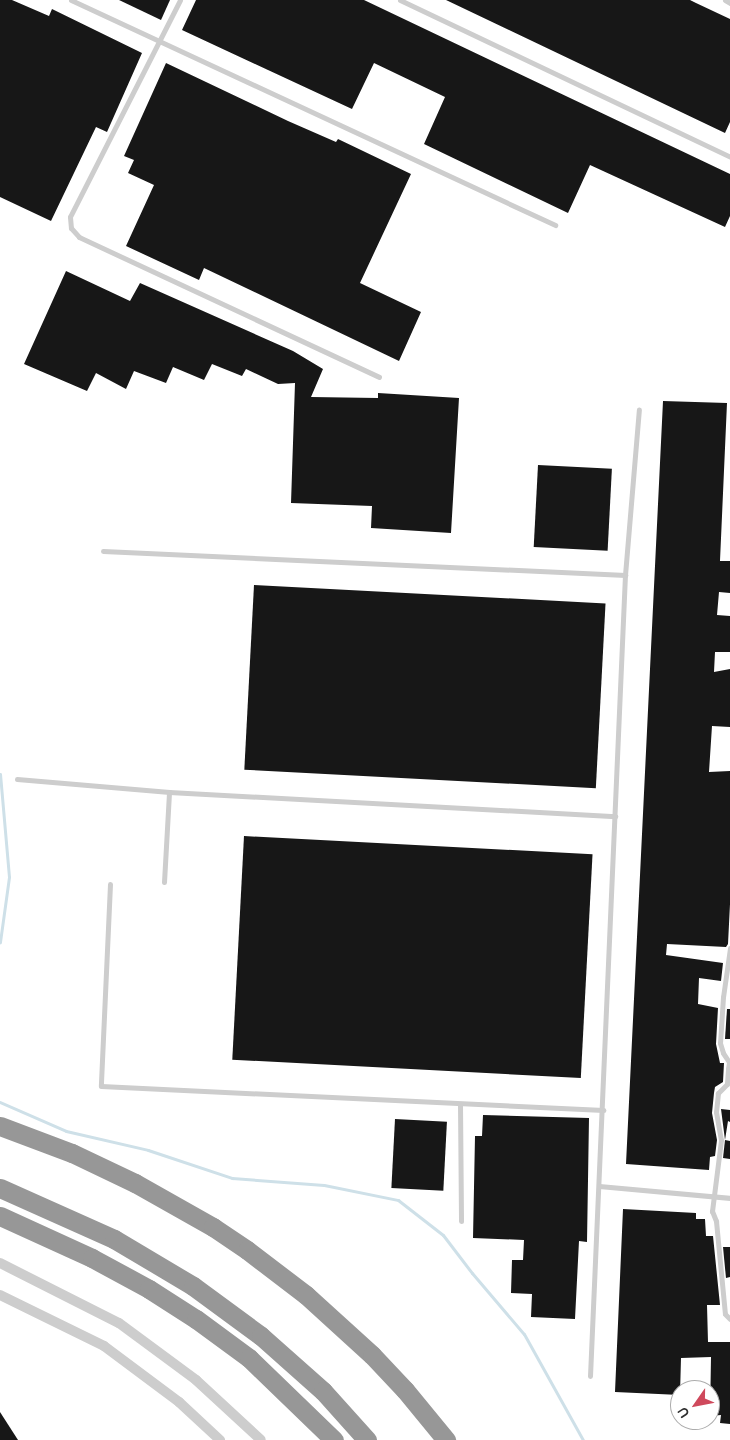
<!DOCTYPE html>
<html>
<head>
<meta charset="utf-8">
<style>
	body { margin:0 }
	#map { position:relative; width:730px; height:1440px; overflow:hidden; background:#fff; font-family:Quicksand,sans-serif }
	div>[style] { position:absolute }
	.stream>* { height:3px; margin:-1.5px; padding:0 1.5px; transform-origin:1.5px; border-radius:1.5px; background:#cee0e8 }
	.building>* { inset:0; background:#171717; transform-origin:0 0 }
	.lane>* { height:5px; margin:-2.5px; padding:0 2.5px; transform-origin:2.5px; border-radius:2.5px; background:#cdcdcd }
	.street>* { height:10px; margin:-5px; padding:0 5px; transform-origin:5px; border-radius:5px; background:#cdcdcd }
	.highway>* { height:19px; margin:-9.5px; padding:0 9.5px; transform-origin:9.5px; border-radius:9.5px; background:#979797 }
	span { translate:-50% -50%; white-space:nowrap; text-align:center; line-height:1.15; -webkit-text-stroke:5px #fff; paint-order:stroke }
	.north { position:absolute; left:670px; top:1380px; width:50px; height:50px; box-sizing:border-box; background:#fff; border:1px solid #acacac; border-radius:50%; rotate:237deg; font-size:14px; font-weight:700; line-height:20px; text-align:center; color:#303030 }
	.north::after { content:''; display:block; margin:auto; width:18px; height:22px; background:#cf495c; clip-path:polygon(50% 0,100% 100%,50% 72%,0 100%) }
</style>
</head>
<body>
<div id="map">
	<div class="stream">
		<div style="left:0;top:774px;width:103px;rotate:85deg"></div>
		<div style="left:9px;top:877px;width:66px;rotate:97.9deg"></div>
		<div style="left:0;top:1102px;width:72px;rotate:23.7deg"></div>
		<div style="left:66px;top:1131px;width:84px;rotate:13deg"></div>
		<div style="left:148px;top:1150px;width:89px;rotate:18.4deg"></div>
		<div style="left:232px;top:1178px;width:92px;rotate:4.4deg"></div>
		<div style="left:324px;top:1185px;width:76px;rotate:11.5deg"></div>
		<div style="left:398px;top:1200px;width:57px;rotate:37.9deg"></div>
		<div style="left:443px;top:1235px;width:48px;rotate:52.7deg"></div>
		<div style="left:472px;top:1273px;width:80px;rotate:49.6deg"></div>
		<div style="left:524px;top:1334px;width:121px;rotate:60.9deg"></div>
	</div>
	<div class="building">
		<div style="clip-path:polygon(0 0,12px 0,49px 16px,52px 9px,142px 53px,107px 132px,96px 127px,51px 221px,0 197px)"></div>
		<div style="clip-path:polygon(119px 0,170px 0,161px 20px)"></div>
		<div style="clip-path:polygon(196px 0,364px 0,730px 174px,730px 216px,725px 227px,590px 165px,568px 213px,424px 144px,445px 97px,374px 63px,352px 109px,182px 30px)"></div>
		<div style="clip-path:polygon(446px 0,690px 0,696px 3px,730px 19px,730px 122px,725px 133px)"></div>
		<div style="clip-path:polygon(166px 63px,288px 121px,336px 142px,338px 139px,411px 174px,360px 283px,421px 312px,399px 361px,204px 268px,199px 280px,126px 246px,154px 185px,128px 173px,134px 160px,124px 156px)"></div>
		<div style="clip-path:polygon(66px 271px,130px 301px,140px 283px,293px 351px,323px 369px,311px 397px,378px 398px,378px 393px,459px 398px,451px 533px,371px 528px,372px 506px,291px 503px,295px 383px,278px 384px,246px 369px,242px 376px,212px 364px,204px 380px,173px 367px,166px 383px,134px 371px,126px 389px,96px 373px,87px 391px,24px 364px)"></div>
		<div style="clip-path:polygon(663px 401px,727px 403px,720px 561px,730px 561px,730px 593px,719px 592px,717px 615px,730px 616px,730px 652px,715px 652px,714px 672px,730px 669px,730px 727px,712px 726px,709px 772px,730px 771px,730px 904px,728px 944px,726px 947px,667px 944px,666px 955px,723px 963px,721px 981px,699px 978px,698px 1004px,718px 1008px,716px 1044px,720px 1063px,724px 1063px,723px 1082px,715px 1087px,714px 1093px,712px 1113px,717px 1140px,715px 1156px,710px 1157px,709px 1170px,626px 1164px)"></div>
		<div style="left:538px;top:465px;width:74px;height:82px;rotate:3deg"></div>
		<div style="left:254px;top:585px;width:352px;height:185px;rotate:3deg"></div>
		<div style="left:244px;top:836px;width:349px;height:224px;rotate:3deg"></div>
		<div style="clip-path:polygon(727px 1009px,730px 1009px,730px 1039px,725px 1039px)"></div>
		<div style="clip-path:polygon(721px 1109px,730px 1110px,730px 1122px,728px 1121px,725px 1140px)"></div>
		<div style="clip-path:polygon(483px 1115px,589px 1118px,587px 1242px,579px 1241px,575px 1319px,531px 1317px,532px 1294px,511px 1293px,512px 1260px,523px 1260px,524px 1240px,473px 1238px,475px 1136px,482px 1136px)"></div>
		<div style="left:395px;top:1119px;width:52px;height:69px;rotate:3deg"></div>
		<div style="clip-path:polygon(725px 1140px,730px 1141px,730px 1159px,723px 1158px)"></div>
		<div style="clip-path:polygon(623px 1209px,696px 1213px,696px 1219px,705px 1219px,706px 1236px,713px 1236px,720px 1305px,707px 1305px,708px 1342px,730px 1342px,730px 1424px,720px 1423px,721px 1415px,710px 1416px,711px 1357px,681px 1358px,680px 1395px,615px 1392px)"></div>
		<div style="clip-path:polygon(723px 1247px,730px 1247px,730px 1277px,726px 1278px)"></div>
		<div style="clip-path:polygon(0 1412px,18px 1440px,0 1440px)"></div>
	</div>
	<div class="lane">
		<div style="left:71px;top:0;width:534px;rotate:24.93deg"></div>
		<div style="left:180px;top:0;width:243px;rotate:116.9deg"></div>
		<div style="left:70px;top:217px;width:11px;rotate:85deg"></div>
		<div style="left:71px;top:228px;width:12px;rotate:48deg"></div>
		<div style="left:79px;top:237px;width:331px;rotate:25deg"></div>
		<div style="left:400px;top:0;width:365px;rotate:25.4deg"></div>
		<div style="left:725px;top:0;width:6px;rotate:31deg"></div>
		<div style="left:103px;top:551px;width:523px;rotate:2.63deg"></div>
		<div style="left:17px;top:779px;width:153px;rotate:4.9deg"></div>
		<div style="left:169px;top:792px;width:447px;rotate:3.1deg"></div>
		<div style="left:164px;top:882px;width:90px;rotate:-86.8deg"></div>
		<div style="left:110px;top:884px;width:202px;rotate:92.6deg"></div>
		<div style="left:101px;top:1086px;width:503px;rotate:2.74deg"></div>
		<div style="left:730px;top:948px;width:49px;rotate:98.1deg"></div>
		<div style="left:723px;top:997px;width:46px;rotate:93.7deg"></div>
		<div style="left:720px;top:1043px;width:10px;rotate:73deg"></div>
		<div style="left:723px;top:1053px;width:11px;rotate:56deg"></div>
		<div style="left:729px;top:1062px;width:7px;rotate:98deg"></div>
		<div style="left:728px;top:1069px;width:15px;rotate:94deg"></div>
		<div style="left:727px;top:1084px;width:13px;rotate:135deg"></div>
		<div style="left:718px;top:1093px;width:19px;rotate:96deg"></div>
		<div style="left:716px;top:1112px;width:28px;rotate:80deg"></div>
		<div style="left:721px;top:1140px;width:72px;rotate:97.2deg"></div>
		<div style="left:712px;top:1211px;width:11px;rotate:68deg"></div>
		<div style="left:716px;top:1221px;width:93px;rotate:84.5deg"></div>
		<div style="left:725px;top:1314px;width:7px;rotate:45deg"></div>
		<div style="left:460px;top:1104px;width:117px;rotate:89.5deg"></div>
		<div style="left:599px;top:1186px;width:132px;rotate:5.2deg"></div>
		<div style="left:590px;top:1376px;width:802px;rotate:-87.5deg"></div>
		<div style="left:625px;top:575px;width:166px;rotate:-85.2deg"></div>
	</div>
	<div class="street">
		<div style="left:0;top:1263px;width:133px;rotate:26.8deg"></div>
		<div style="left:119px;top:1323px;width:96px;rotate:36.5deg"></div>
		<div style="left:196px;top:1380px;width:88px;rotate:42.7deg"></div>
		<div style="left:0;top:1295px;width:116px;rotate:26.1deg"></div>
		<div style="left:104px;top:1346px;width:94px;rotate:36.7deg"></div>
		<div style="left:179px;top:1402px;width:56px;rotate:42.8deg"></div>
	</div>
	<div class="highway">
		<div style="left:0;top:1126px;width:77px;rotate:20.6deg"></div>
		<div style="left:72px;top:1153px;width:70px;rotate:25.5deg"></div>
		<div style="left:135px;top:1183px;width:90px;rotate:29.4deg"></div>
		<div style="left:213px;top:1227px;width:41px;rotate:34.1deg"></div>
		<div style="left:247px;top:1250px;width:74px;rotate:37.3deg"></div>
		<div style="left:306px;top:1295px;width:89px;rotate:42.3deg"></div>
		<div style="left:372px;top:1355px;width:48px;rotate:46.7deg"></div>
		<div style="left:405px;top:1390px;width:65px;rotate:50.6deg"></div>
		<div style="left:0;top:1188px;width:125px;rotate:24.1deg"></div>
		<div style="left:114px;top:1239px;width:92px;rotate:30.7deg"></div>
		<div style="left:193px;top:1286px;width:84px;rotate:36.3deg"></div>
		<div style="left:261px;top:1336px;width:83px;rotate:41.6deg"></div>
		<div style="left:323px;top:1391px;width:66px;rotate:48.1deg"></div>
		<div style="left:0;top:1216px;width:101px;rotate:24.5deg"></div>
		<div style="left:92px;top:1258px;width:65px;rotate:28.5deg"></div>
		<div style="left:149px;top:1289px;width:56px;rotate:32.6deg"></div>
		<div style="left:196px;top:1319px;width:66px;rotate:36.3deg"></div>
		<div style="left:249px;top:1358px;width:118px;rotate:44deg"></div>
	</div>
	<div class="north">U</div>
</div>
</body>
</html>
